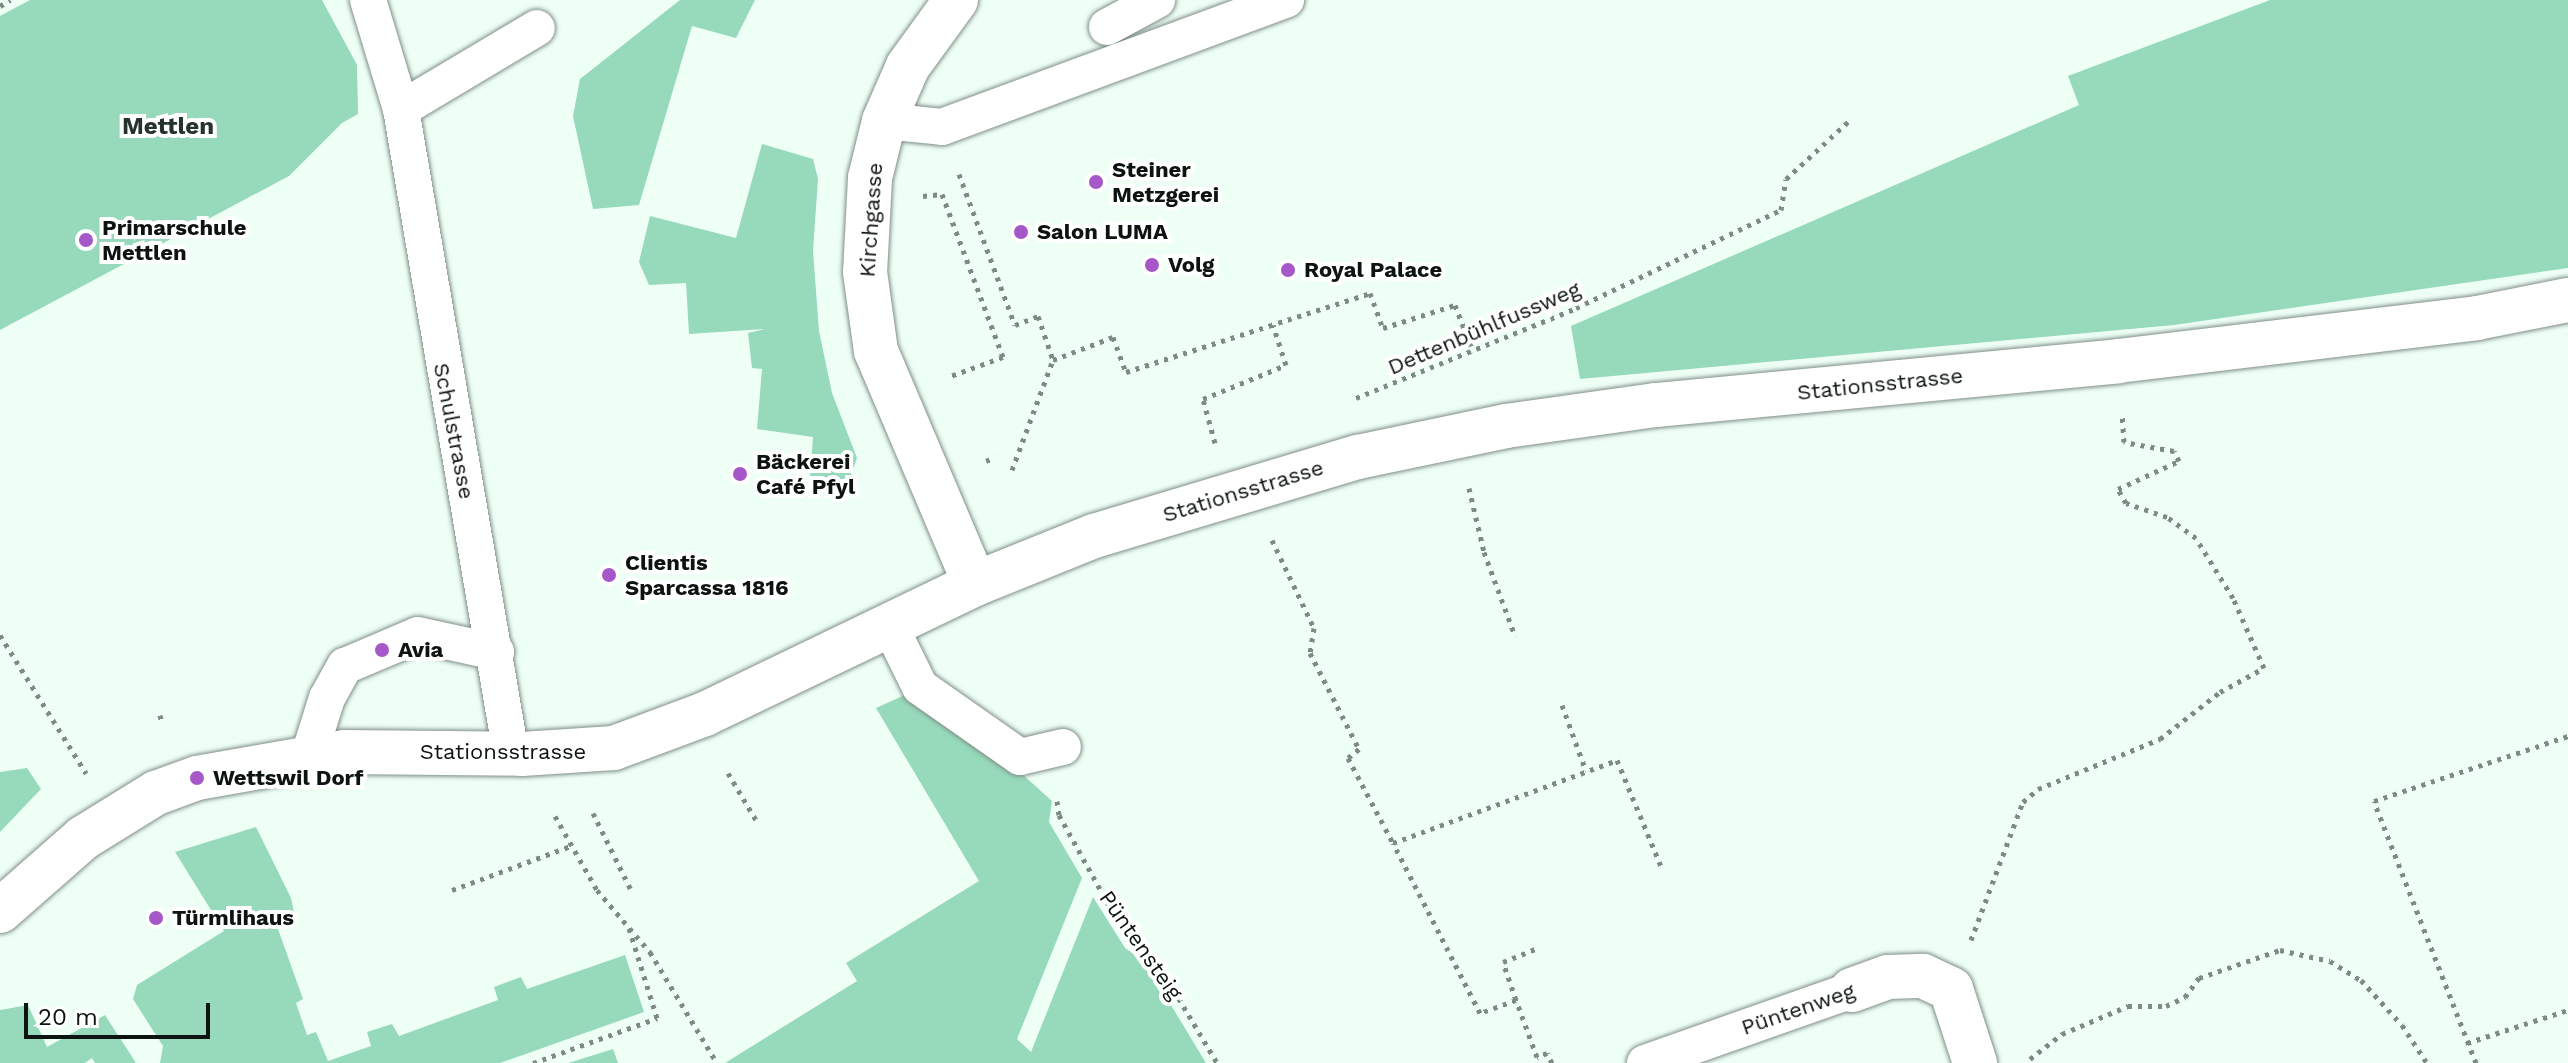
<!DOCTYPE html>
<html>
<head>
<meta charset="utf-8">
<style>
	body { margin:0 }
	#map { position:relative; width:2568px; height:1063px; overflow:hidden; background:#eefff6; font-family:"Work Sans",sans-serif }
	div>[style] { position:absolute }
	.green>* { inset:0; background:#96dabb }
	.path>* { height:5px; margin-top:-2.5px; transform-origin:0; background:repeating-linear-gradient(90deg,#7f8a84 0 4px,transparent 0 10px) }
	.roads { filter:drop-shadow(0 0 2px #808f88) drop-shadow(0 0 2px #808f88) }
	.service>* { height:36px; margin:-18px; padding:0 18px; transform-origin:18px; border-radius:18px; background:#fff }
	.minor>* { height:44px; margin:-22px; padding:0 22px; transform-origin:22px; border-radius:22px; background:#fff }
	.tertiary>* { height:44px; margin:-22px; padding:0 22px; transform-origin:22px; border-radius:22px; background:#fff }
	.dots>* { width:22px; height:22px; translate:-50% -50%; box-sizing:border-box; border:4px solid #fff; border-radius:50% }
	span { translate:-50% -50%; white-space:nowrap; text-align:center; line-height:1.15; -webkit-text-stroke:8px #fff; paint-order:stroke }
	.poi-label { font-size:22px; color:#0d1310; font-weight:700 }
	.left { translate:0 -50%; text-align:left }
	.street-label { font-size:22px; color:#0d1310 }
	.neighbourhood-label { font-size:24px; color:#25332c; font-weight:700 }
	.scale { position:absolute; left:24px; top:1003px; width:186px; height:36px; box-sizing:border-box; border:4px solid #0d1310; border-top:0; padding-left:10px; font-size:24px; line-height:28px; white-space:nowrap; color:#0d1310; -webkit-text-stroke:6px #fff; paint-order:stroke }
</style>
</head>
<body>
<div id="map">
	<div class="green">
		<div style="clip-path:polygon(30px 0,322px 0,357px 65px,358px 114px,342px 123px,289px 176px,0 330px,0 16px)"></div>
		<div style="clip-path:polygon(680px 0,755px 0,736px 38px,692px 26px,639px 205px,593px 209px,573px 116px,580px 79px)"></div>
		<div style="clip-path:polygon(2270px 0,2568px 0,2568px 268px,2174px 325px,1580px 379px,1571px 326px,2079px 105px,2068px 76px)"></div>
		<div style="clip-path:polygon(762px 144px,813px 159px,818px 179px,813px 251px,819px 331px,832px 393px,857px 458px,850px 477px,839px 480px,810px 477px,813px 437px,757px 429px,762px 369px,752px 368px,748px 333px,765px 329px,689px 334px,686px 283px,649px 285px,639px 262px,650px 216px,736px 238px)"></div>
		<div style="clip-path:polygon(907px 694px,1000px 754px,1052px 801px,1049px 822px,1082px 878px,1017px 1039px,1031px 1052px,1093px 897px,1125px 948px,1145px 962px,1206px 1063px,725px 1063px,857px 981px,846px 963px,979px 881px,876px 708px)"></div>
		<div style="clip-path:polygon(27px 768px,41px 789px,0 832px,0 772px)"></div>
		<div style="clip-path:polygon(256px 827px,291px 898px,296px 921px,278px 929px,303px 999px,296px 1003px,307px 1035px,316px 1032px,328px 1061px,371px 1046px,367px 1032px,392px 1024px,399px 1036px,498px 1000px,494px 987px,521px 977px,527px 989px,625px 955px,644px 1012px,500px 1063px,160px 1063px,163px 1046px,133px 999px,137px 985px,224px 931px,175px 852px)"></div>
		<div style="clip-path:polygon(28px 1005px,47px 1047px,105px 1015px,136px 1063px,95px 1063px,92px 1058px,85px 1063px,0 1063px,0 1010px)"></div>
		<div style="clip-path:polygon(613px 1049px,618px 1063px,568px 1063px,578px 1060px)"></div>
	</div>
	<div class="path">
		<div style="left:0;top:6px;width:12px;rotate:-31deg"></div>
		<div style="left:959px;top:174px;width:161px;rotate:69.7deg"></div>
		<div style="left:1015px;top:325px;width:25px;rotate:-21deg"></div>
		<div style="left:1038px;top:316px;width:46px;rotate:71.2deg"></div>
		<div style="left:923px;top:196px;width:19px;rotate:-6deg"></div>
		<div style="left:942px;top:194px;width:174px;rotate:69.5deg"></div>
		<div style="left:1003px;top:357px;width:59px;rotate:160deg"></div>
		<div style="left:1356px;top:398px;width:238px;rotate:-22.2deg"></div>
		<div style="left:1576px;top:308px;width:227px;rotate:-25.6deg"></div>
		<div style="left:1781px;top:210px;width:31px;rotate:-81deg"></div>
		<div style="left:1786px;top:179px;width:87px;rotate:-42.7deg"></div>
		<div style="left:1215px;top:443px;width:46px;rotate:-105.3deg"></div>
		<div style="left:1203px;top:399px;width:90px;rotate:-22.3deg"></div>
		<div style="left:1286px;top:365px;width:42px;rotate:-108deg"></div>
		<div style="left:986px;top:461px;width:10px;rotate:-24deg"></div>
		<div style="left:1012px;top:470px;width:117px;rotate:-69.6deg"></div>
		<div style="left:1053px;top:360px;width:64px;rotate:-21deg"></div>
		<div style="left:1113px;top:337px;width:37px;rotate:70deg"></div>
		<div style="left:1126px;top:372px;width:256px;rotate:-17.9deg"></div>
		<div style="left:1370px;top:293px;width:37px;rotate:70deg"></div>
		<div style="left:1383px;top:328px;width:76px;rotate:-17.7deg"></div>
		<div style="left:1455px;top:305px;width:50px;rotate:69deg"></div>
		<div style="left:1469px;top:488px;width:66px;rotate:76.8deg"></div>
		<div style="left:1484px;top:552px;width:90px;rotate:69.7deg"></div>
		<div style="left:1272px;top:540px;width:98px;rotate:64.5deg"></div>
		<div style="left:1314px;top:628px;width:25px;rotate:99deg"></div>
		<div style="left:1310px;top:653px;width:108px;rotate:63deg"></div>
		<div style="left:1359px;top:749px;width:14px;rotate:141deg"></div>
		<div style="left:1348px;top:758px;width:96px;rotate:62.1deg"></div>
		<div style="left:0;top:635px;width:163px;rotate:58.1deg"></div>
		<div style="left:1562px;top:705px;width:70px;rotate:70deg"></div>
		<div style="left:160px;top:715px;width:9px;rotate:77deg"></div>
		<div style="left:728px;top:773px;width:55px;rotate:59.2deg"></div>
		<div style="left:1057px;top:801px;width:14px;rotate:82deg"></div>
		<div style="left:1059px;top:815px;width:118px;rotate:61deg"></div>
		<div style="left:1116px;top:918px;width:29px;rotate:55deg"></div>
		<div style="left:1133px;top:942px;width:24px;rotate:33deg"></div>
		<div style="left:1153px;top:955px;width:126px;rotate:59.3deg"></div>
		<div style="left:593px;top:813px;width:88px;rotate:63.7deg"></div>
		<div style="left:555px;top:816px;width:85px;rotate:60.4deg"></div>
		<div style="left:597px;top:890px;width:82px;rotate:49.5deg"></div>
		<div style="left:650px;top:952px;width:130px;rotate:58.9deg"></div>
		<div style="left:452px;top:890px;width:127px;rotate:-20.3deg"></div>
		<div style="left:1971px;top:940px;width:147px;rotate:-69.4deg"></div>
		<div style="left:2023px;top:802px;width:20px;rotate:-41deg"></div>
		<div style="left:2038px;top:789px;width:132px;rotate:-22.3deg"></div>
		<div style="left:2160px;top:739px;width:76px;rotate:-38.1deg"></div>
		<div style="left:2220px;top:692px;width:50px;rotate:-28.6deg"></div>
		<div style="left:2264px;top:668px;width:77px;rotate:-113.9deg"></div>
		<div style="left:2233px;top:598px;width:70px;rotate:-121.7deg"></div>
		<div style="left:2196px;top:538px;width:36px;rotate:-144deg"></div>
		<div style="left:2167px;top:517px;width:43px;rotate:-161.1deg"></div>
		<div style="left:2126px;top:503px;width:16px;rotate:-120deg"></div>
		<div style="left:2118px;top:489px;width:67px;rotate:-24.7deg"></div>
		<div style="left:2179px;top:461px;width:11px;rotate:-117deg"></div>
		<div style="left:2174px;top:451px;width:51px;rotate:-169.8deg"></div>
		<div style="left:2124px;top:442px;width:27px;rotate:-94deg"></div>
		<div style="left:1516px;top:1000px;width:40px;rotate:-108.9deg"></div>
		<div style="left:1503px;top:962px;width:37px;rotate:-22deg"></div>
		<div style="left:2467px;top:1043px;width:106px;rotate:-18.1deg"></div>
		<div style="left:2030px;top:1059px;width:41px;rotate:-38deg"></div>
		<div style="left:2062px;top:1034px;width:72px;rotate:-23deg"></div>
		<div style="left:2128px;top:1006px;width:38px"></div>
		<div style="left:2166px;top:1006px;width:21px;rotate:-25deg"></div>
		<div style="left:2185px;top:997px;width:24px;rotate:-54deg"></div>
		<div style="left:2199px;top:978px;width:86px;rotate:-19.1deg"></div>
		<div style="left:2280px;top:950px;width:51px;rotate:12.4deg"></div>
		<div style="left:2330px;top:961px;width:36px;rotate:32deg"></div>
		<div style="left:2361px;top:980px;width:61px;rotate:47.7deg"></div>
		<div style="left:2402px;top:1025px;width:45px;rotate:56.7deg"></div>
		<div style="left:533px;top:1063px;width:132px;rotate:-19.9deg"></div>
		<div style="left:657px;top:1018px;width:94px;rotate:-107.3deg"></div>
		<div style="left:1552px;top:1063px;width:11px;rotate:-117deg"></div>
		<div style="left:1547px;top:1053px;width:11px;rotate:158deg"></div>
		<div style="left:1537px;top:1057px;width:61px;rotate:-110.2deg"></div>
		<div style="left:1516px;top:1000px;width:38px;rotate:160deg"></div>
		<div style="left:1480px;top:1013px;width:191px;rotate:-117.1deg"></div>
		<div style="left:1393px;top:843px;width:239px;rotate:-20.3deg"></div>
		<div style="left:1617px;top:760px;width:115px;rotate:67.5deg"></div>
		<div style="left:2476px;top:1063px;width:281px;rotate:-111.3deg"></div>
		<div style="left:2374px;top:801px;width:205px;rotate:-18.5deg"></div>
	</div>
	<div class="roads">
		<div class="service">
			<div style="left:368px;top:0;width:114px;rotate:73.2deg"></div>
			<div style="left:401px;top:109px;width:654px;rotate:80.32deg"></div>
			<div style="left:1107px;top:27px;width:57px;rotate:-28.4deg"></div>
			<div style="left:401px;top:109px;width:158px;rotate:-30.8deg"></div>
			<div style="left:884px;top:121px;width:58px;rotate:5.9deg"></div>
			<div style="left:942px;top:127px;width:367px;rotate:-20.3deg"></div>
			<div style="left:889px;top:624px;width:70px;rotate:63.8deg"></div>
			<div style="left:920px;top:687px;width:122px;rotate:35deg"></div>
			<div style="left:1020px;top:757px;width:44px;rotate:-13.1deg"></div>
			<div style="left:309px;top:755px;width:60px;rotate:-72.5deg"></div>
			<div style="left:327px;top:698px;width:37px;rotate:-61deg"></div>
			<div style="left:345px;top:666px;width:79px;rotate:-23deg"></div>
			<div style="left:418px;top:635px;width:80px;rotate:12.3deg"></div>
			<div style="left:1645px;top:1063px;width:219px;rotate:-19.4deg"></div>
		</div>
		<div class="minor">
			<div style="left:1852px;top:990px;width:38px;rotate:-20deg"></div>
			<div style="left:1888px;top:977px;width:35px;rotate:-2deg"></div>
			<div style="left:1923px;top:976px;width:31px;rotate:25deg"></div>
			<div style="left:1951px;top:989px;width:78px;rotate:72deg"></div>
		</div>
		<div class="tertiary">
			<div style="left:956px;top:0;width:82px;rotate:126deg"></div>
			<div style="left:908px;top:66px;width:60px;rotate:113.6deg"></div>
			<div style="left:884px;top:121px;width:59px;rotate:103.8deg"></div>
			<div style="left:870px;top:178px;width:94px;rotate:93deg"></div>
			<div style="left:865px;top:272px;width:80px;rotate:82.1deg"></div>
			<div style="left:876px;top:351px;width:253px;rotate:67deg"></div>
			<div style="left:0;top:911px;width:111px;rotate:-41.3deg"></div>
			<div style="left:83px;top:838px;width:86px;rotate:-31.7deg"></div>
			<div style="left:156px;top:793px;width:44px;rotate:-20.1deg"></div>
			<div style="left:197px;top:778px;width:149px;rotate:-10deg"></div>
			<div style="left:344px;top:752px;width:178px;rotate:0.6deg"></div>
			<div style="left:522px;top:754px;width:92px;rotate:-3.7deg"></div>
			<div style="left:614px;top:748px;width:97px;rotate:-20.5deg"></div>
			<div style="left:705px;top:714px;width:300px;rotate:-25.7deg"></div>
			<div style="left:975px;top:584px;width:128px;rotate:-22deg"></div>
			<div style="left:1094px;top:536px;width:276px;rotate:-16.7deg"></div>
			<div style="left:1358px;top:457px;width:151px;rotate:-11.8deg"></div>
			<div style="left:1506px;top:426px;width:151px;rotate:-8deg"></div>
			<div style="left:1656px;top:405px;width:464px;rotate:-5.4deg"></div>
			<div style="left:2118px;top:361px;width:362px;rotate:-6.8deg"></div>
			<div style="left:2477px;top:318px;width:93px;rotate:-11.2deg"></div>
		</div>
	</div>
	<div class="dots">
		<div style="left:1096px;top:182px;background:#a657c8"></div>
		<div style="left:1021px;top:232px;background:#a657c8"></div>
		<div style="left:86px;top:240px;background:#a657c8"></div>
		<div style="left:1152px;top:265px;background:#a657c8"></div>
		<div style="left:1288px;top:270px;background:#a657c8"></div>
		<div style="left:740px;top:474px;background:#a657c8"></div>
		<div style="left:609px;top:575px;background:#a657c8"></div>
		<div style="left:382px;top:650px;background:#a657c8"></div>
		<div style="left:197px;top:778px;background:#a657c8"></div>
		<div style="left:156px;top:918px;background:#a657c8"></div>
	</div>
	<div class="poi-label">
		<span class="left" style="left:1112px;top:182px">Steiner<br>Metzgerei</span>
		<span class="left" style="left:102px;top:240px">Primarschule<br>Mettlen</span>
		<span class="left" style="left:1037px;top:232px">Salon LUMA</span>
		<span class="left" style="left:1168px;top:265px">Volg</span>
		<span class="left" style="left:1304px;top:270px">Royal Palace</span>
		<span class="left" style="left:756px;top:474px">Bäckerei<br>Café Pfyl</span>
		<span class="left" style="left:625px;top:575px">Clientis<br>Sparcassa 1816</span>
		<span class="left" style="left:398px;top:650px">Avia</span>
		<span class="left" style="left:213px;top:778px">Wettswil Dorf</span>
		<span class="left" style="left:172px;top:918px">Türmlihaus</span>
	</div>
	<div class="street-label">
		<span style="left:871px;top:220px;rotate:-86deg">Kirchgasse</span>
		<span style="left:1484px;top:328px;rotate:-23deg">Dettenbühlfussweg</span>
		<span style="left:1880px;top:384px;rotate:-6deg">Stationsstrasse</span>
		<span style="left:454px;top:431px;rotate:79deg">Schulstrasse</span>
		<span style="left:1243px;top:491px;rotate:-17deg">Stationsstrasse</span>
		<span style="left:503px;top:752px">Stationsstrasse</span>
		<span style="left:1141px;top:945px;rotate:55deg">Püntensteig</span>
		<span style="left:1798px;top:1009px;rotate:-19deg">Püntenweg</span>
	</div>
	<div class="neighbourhood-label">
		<span style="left:168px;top:127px">Mettlen</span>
	</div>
	<div class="scale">20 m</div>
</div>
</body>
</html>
